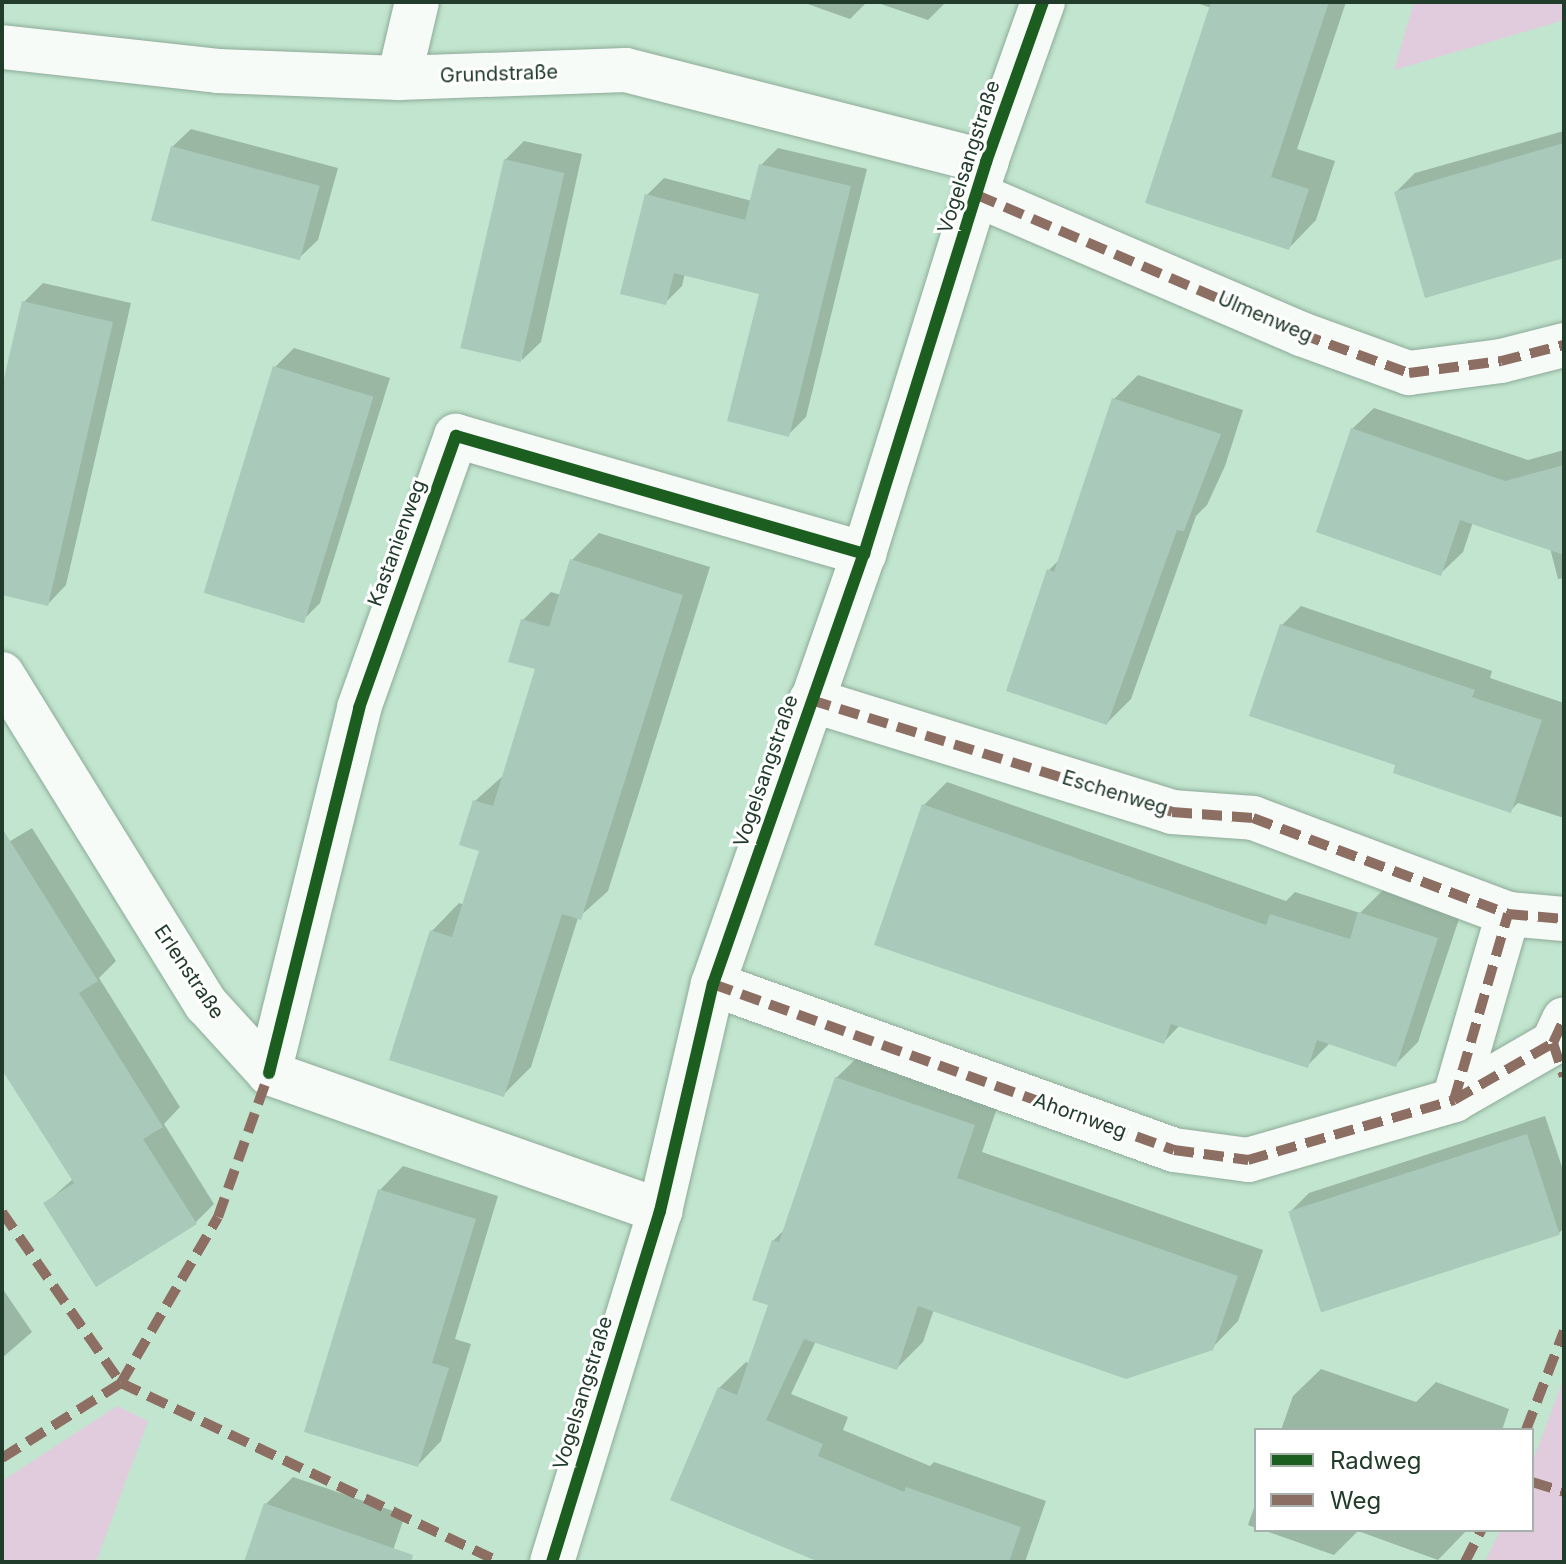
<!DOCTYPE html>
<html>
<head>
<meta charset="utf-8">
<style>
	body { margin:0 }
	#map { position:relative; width:1566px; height:1564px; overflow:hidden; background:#c1e5ce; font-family:Inter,sans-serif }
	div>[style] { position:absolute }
	.green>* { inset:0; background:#e1ccdd }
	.shadow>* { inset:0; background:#0003 }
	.building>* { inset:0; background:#a9c9bb; transform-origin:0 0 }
	.roads { filter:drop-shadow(0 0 2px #8eaa99) drop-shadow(0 0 2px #8eaa99) }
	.minor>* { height:44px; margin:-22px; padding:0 22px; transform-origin:22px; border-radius:22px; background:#f6fbf8 }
	.quiet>* { height:10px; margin-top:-5px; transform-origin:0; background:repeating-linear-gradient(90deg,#8d6e63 0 20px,transparent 0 30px) }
	.cycleway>* { height:12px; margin:-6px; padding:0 6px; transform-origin:6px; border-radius:6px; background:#1b5e20 }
	span { translate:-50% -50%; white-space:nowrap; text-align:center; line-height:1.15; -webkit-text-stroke:6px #fff; paint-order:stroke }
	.street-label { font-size:20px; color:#223c2c }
	.frame { position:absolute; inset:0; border:4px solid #223c2c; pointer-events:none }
	.legend { position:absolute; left:1254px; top:1428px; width:280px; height:104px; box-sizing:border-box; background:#fff; border:2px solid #a7b1ab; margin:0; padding:10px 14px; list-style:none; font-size:24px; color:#223c2c }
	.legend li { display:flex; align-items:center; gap:16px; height:40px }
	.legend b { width:40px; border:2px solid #a7b1ab }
</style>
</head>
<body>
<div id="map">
	<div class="green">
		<div style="clip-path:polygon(1414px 2px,1564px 2px,1564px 20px,1394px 70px)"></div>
		<div style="clip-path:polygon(1564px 1378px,1564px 1562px,1485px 1562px,1500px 1530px,1532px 1530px,1532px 1463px)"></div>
		<div style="clip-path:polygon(117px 1406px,148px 1421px,96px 1562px,2px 1562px,2px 1481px)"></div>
	</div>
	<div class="shadow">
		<div style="clip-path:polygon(802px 2px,867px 2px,850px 19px)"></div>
		<div style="clip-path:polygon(875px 2px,946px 2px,928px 20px)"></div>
		<div style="clip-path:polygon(1194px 2px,1346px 2px,1297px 149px,1335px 161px,1316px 220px,1289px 248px,1211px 8px)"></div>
		<div style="clip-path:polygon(191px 129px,338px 168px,318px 240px,299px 258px,172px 147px)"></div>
		<div style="clip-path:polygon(1564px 131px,1564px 256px,1396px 192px,1415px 173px)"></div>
		<div style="clip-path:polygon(524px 141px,582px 154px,541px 342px,522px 360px,505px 160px)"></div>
		<div style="clip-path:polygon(778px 148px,867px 169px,806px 417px,789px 434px,761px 292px,685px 273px,682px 286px,665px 303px,647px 195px,664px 178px,752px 201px,761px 165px)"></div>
		<div style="clip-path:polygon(43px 283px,131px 303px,66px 585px,48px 604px,2px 593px,2px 398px,24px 302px)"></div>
		<div style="clip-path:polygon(294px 348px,390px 378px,320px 603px,301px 622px,275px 367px)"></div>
		<div style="clip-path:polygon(1138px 375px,1243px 410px,1225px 466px,1207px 505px,1196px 516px,1131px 699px,1107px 723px,1049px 570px,1061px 558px,1114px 399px)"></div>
		<div style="clip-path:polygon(1374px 408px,1528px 460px,1564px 450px,1564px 578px,1558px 579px,1550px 548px,1473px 522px,1463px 552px,1441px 573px,1352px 429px)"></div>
		<div style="clip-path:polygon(599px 533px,710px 567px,608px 891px,578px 918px,531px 1067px,504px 1094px,432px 931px,459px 903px,464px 905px,481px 850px,475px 801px,505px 774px,538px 668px,523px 620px,551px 592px,561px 595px,572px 560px)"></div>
		<div style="clip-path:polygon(1301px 606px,1492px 671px,1490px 678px,1564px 703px,1564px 818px,1518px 803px,1510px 811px,1398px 763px,1282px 625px)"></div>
		<div style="clip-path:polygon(947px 782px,1286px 901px,1295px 892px,1360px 913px,1383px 890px,1460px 916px,1418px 1042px,1395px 1065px,1330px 1043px,1307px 1066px,1180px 1025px,1164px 1042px,924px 805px)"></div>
		<div style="clip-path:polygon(32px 828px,116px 961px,99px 978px,180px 1107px,164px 1124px,214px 1204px,195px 1223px,46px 1203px,73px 1179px,2px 1065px,2px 846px)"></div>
		<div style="clip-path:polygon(863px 1052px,1000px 1099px,982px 1152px,1263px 1250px,1238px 1321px,1212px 1348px,934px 1309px,923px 1342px,897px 1368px,816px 1341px,791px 1394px,848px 1417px,843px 1430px,930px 1466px,934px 1462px,1046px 1501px,1025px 1562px,824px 1562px,719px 1388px,746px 1362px,750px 1364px,770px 1304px,773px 1241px,786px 1228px,836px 1078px)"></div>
		<div style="clip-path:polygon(1545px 1116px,1564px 1173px,1564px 1228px,1559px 1233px,1290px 1212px,1309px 1193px)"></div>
		<div style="clip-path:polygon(403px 1166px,498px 1196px,455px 1339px,471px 1344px,441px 1441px,418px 1465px,380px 1190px)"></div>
		<div style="clip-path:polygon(2px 1288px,32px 1332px,2px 1358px)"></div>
		<div style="clip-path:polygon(1321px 1369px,1416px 1402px,1436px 1382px,1509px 1409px,1502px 1430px,1281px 1430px,1293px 1396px)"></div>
		<div style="clip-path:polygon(293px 1477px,405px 1515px,389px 1562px,246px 1562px,266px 1504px)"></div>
		<div style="clip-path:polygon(1256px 1502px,1256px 1528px,1248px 1525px)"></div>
		<div style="clip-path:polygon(1263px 1530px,1467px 1530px,1438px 1560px,1358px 1531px,1334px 1555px)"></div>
	</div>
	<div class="building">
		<div style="clip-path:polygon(1211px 2px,1329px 2px,1271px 177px,1309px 189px,1289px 250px,1145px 203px)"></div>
		<div style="clip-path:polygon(1564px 143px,1564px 258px,1425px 298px,1394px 192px)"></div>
		<div style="left:171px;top:146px;width:154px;height:77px;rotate:15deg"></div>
		<div style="left:504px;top:159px;width:62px;height:194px;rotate:13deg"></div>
		<div style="clip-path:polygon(759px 164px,851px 186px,789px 437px,727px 421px,759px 294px,674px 273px,666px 305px,620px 294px,645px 194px,745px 220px)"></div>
		<div style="clip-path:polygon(22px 301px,113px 322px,48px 606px,2px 595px,2px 387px)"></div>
		<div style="left:273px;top:366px;width:105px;height:237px;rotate:17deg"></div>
		<div style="clip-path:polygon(1112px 398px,1221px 434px,1184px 531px,1177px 530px,1107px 725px,1006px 691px,1047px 569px,1054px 572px)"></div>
		<div style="clip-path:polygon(1351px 428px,1505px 481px,1564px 465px,1564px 555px,1460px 520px,1441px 576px,1316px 532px)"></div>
		<div style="clip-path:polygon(570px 559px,683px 595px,581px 920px,562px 914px,504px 1097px,389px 1060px,430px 930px,452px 937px,479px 851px,459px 845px,473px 800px,493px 806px,535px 669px,508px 662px,521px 619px,549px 627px)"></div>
		<div style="clip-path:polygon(1280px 624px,1475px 690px,1472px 697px,1542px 720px,1511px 813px,1393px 773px,1395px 765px,1249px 716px)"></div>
		<div style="clip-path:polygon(922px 804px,1266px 925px,1270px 914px,1350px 939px,1358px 912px,1438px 938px,1396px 1067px,1317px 1040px,1308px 1068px,1171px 1024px,1164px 1044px,874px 945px)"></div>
		<div style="clip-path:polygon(2px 828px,98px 981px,79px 993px,163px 1127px,143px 1139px,197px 1224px,96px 1287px,43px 1203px,74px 1183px,2px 1070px)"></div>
		<div style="clip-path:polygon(835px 1077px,975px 1125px,957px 1178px,1238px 1276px,1213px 1350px,1126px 1379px,918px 1306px,897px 1370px,804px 1339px,766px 1420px,823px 1444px,818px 1456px,904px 1492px,906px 1487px,1021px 1527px,1009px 1562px,819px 1562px,670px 1500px,718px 1387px,737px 1395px,768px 1305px,752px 1300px,772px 1240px,779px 1242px)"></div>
		<div style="left:1527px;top:1134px;width:106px;height:251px;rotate:72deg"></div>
		<div style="clip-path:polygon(378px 1189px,476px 1219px,432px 1363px,449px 1368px,418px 1467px,304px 1432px)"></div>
		<div style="clip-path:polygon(264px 1503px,413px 1555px,411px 1562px,244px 1562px)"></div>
	</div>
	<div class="roads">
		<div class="minor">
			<div style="left:2px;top:47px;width:217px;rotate:6.3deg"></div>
			<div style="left:218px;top:71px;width:181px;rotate:2.2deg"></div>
			<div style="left:399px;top:78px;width:227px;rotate:-2deg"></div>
			<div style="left:626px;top:70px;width:372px;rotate:14.3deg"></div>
			<div style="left:399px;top:78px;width:78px;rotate:-76.7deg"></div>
			<div style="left:977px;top:195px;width:353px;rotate:23.2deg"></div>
			<div style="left:1301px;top:334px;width:115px;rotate:19.9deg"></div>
			<div style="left:1409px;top:373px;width:93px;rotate:-7.4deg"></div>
			<div style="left:1501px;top:361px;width:65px;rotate:-14.3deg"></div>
			<div style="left:2px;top:674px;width:388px;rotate:58.3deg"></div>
			<div style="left:206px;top:1004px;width:93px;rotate:47.6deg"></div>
			<div style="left:269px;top:1073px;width:415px;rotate:19.4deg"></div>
			<div style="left:811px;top:700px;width:378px;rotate:17.2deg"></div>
			<div style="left:1172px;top:812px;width:81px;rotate:4.2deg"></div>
			<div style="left:1253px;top:818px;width:272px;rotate:20.6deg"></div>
			<div style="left:713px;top:984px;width:490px;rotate:19.8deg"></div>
			<div style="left:1174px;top:1150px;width:75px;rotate:7.7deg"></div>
			<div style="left:1248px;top:1160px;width:215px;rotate:-16.2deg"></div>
			<div style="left:1454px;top:1100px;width:114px;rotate:-29.9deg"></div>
			<div style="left:1553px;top:1043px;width:26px;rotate:-65deg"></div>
			<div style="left:269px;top:1073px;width:376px;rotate:-76.1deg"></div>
			<div style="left:359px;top:708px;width:289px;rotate:-70.4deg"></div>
			<div style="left:456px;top:436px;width:425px;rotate:16.1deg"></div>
			<div style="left:1454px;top:1100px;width:194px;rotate:-73.8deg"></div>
			<div style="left:1508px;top:914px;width:56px;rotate:5.1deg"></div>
			<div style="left:552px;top:1562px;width:367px;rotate:-72.9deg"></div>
			<div style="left:660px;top:1211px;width:233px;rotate:-76.9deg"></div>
			<div style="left:713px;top:984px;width:456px;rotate:-70.7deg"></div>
			<div style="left:864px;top:554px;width:411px;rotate:-72.7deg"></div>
			<div style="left:986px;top:162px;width:170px;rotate:-70.4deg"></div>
		</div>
	</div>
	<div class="quiet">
		<div style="left:977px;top:195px;width:353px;rotate:23.2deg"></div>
		<div style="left:1301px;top:334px;width:115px;rotate:19.9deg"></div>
		<div style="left:1409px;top:373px;width:93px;rotate:-7.4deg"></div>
		<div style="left:1501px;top:361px;width:65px;rotate:-14.3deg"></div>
		<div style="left:811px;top:700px;width:378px;rotate:17.2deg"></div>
		<div style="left:1172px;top:812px;width:81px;rotate:4.2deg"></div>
		<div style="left:1253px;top:818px;width:272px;rotate:20.6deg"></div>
		<div style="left:713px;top:984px;width:490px;rotate:19.8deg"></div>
		<div style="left:1174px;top:1150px;width:75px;rotate:7.7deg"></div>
		<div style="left:1248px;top:1160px;width:215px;rotate:-16.2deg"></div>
		<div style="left:1454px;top:1100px;width:114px;rotate:-29.9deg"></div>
		<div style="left:1553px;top:1043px;width:26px;rotate:-65deg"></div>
		<div style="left:1553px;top:1043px;width:35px;rotate:72deg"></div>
		<div style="left:1454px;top:1100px;width:194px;rotate:-73.8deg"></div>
		<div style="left:1508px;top:914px;width:56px;rotate:5.1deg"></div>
		<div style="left:2px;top:1212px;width:208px;rotate:55.2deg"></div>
		<div style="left:121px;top:1383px;width:419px;rotate:25.3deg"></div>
		<div style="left:1526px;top:1430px;width:106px;rotate:-69deg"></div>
		<div style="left:2px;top:1458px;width:141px;rotate:-32.2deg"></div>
		<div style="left:121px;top:1383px;width:192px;rotate:-59.7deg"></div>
		<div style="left:218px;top:1217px;width:153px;rotate:-70.5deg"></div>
		<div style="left:1532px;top:1482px;width:34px;rotate:17deg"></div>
		<div style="left:1465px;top:1562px;width:36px;rotate:-63deg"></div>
	</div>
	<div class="cycleway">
		<div style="left:269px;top:1073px;width:376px;rotate:-76.1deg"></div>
		<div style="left:359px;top:708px;width:289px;rotate:-70.4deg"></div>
		<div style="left:456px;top:436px;width:425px;rotate:16.1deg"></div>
		<div style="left:552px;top:1562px;width:367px;rotate:-72.9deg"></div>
		<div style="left:660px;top:1211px;width:233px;rotate:-76.9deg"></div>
		<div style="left:713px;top:984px;width:456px;rotate:-70.7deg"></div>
		<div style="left:864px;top:554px;width:411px;rotate:-72.7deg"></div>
		<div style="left:986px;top:162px;width:170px;rotate:-70.4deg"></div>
	</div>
	<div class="street-label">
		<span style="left:499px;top:74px;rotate:-2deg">Grundstraße</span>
		<span style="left:969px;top:157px;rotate:-72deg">Vogelsangstraße</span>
		<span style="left:1265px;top:317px;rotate:23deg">Ulmenweg</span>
		<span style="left:397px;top:543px;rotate:-70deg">Kastanienweg</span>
		<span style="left:766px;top:771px;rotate:-71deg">Vogelsangstraße</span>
		<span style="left:1115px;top:793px;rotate:17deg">Eschenweg</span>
		<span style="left:189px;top:972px;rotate:56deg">Erlenstraße</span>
		<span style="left:1080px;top:1116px;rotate:20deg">Ahornweg</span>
		<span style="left:583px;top:1393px;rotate:-73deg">Vogelsangstraße</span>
	</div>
	<div class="frame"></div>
	<ul class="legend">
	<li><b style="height:10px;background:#1b5e20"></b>Radweg</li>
	<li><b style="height:10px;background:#8d6e63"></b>Weg</li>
	</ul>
</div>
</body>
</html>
